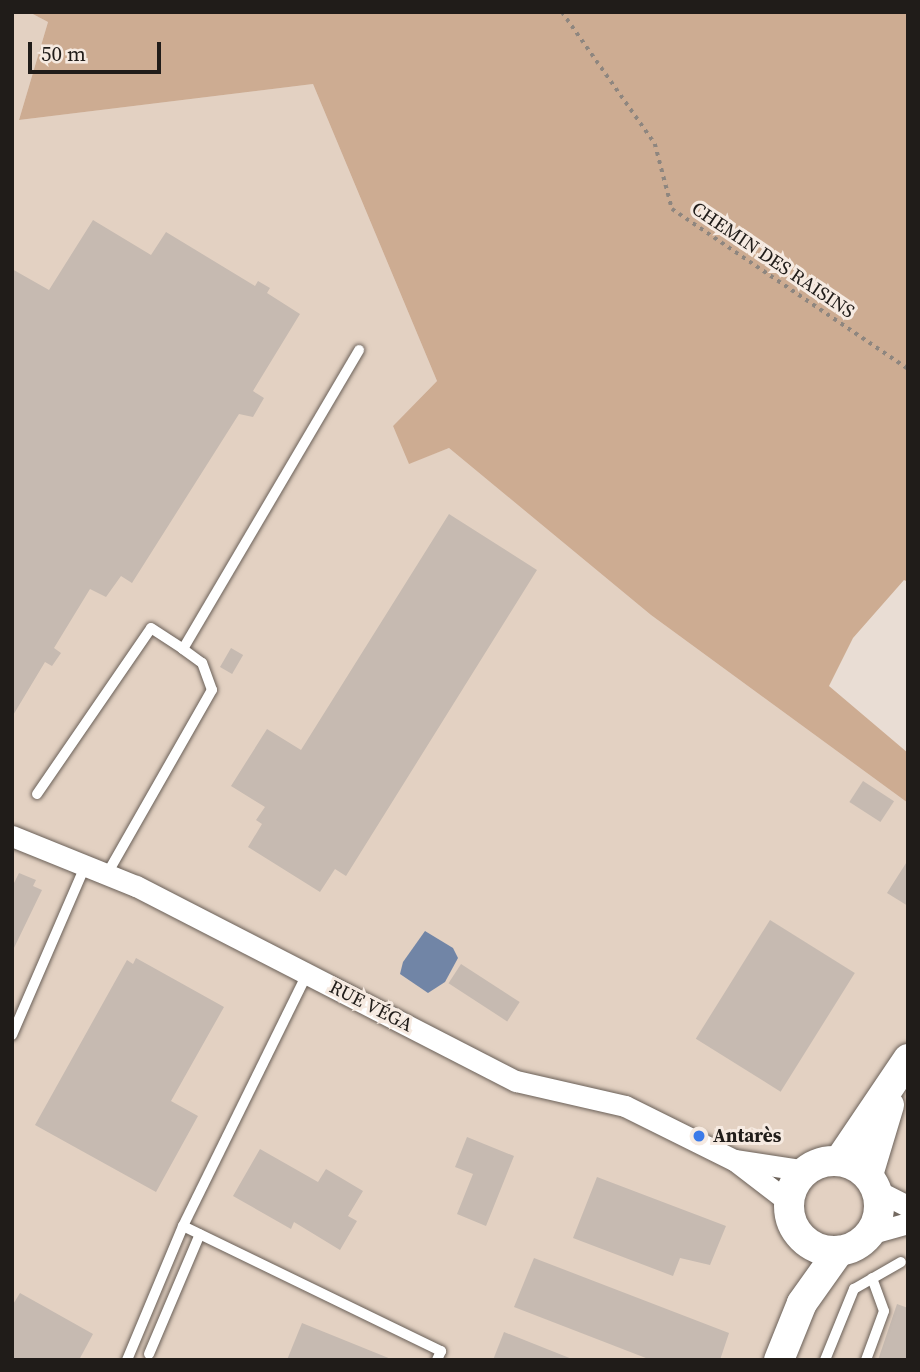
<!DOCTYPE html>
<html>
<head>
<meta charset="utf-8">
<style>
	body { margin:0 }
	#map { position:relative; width:920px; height:1372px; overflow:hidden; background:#e9ddd4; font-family:"Source Serif 4",serif }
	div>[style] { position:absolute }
	.built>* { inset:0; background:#e3d1c2 }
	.green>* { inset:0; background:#cdac92 }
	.water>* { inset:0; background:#7185a6 }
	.building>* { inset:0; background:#c6bab1; transform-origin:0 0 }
	.path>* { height:3.5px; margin-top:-1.75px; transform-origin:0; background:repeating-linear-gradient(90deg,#8e867f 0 3.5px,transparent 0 8.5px) }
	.roads { filter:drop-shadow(0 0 2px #6a6058) drop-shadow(0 0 2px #6a6058) }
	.service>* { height:10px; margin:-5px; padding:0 5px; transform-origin:5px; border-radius:5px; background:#fff }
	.minor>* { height:21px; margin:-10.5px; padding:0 10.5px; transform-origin:10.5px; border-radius:10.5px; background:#fff }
	.secondary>* { height:30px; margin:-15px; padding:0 15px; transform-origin:15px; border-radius:15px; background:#fff }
	.secondary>.ring { margin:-15px; padding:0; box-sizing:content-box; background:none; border:30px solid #fff; border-radius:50% }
	.dots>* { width:19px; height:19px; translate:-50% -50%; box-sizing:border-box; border:4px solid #f6eae1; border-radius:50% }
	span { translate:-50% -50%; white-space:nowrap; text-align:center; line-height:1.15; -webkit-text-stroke:6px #f6eae1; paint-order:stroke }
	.street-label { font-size:19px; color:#201c19 }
	.poi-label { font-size:19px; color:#201c19; font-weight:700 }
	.left { translate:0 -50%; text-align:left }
	.frame { position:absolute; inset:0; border:14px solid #201c19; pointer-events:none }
	.scale { position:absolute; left:28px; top:42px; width:133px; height:32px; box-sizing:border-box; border:4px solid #201c19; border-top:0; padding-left:9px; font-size:21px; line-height:24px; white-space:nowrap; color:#201c19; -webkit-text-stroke:5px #f6eae1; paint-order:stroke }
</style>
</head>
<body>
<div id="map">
	<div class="built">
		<div style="clip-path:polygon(12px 12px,29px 12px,48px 22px,19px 120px,313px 84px,437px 381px,393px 426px,410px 463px,449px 448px,651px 615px,908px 803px,908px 1360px,12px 1360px)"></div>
	</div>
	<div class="green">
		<div style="clip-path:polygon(29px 12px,908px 12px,908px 582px,904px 580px,853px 638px,829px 686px,908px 753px,908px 803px,651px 615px,449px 448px,409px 464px,393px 426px,437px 381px,313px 84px,19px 120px,48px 22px)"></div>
	</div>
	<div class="water">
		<div style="clip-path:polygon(425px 931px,453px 948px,458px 958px,445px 982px,428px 993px,400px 974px,403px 962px)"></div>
	</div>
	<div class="building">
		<div style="clip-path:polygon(93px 220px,151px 255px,166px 232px,255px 286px,258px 281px,270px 288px,267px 293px,300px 314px,253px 391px,264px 398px,253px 417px,239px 414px,132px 583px,121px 576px,106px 597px,90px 589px,54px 648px,61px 653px,52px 666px,45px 662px,12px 717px,12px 269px,49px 290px)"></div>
		<div style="clip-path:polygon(449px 514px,537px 570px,346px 876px,335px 869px,320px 892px,248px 847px,262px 824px,256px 820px,265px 807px,231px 786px,267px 729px,301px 750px)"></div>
		<div style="left:231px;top:648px;width:14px;height:22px;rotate:30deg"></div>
		<div style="left:863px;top:781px;width:37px;height:25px;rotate:33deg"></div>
		<div style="clip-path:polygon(908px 860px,908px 906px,887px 893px)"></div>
		<div style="clip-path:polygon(19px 873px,36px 880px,33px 886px,42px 890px,13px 950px,12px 887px)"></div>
		<div style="left:770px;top:920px;width:100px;height:140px;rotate:32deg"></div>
		<div style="clip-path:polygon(136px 958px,224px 1007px,171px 1101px,198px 1116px,156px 1192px,35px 1125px,127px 960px,133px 964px)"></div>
		<div style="left:461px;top:964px;width:70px;height:23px;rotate:33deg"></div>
		<div style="clip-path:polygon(467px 1137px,514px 1156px,486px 1226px,457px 1214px,473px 1174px,455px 1167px)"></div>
		<div style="clip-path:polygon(260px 1149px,318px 1182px,326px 1169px,363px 1191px,348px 1216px,357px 1221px,340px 1250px,294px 1222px,291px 1229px,233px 1196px)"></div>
		<div style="clip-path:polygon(597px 1177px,726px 1226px,710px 1265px,680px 1258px,673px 1276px,573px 1238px)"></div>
		<div style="clip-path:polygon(534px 1258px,729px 1333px,720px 1360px,651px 1360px,514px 1307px)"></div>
		<div style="clip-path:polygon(20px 1293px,93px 1334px,79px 1360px,12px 1360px,12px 1306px)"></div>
		<div style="clip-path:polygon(897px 1304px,908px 1308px,908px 1360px,878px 1360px)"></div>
		<div style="clip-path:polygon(302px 1323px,391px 1359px,391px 1360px,287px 1360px)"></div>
		<div style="clip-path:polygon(504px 1332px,572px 1359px,571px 1360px,493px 1360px)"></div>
	</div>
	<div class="path">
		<div style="left:562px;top:12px;width:161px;rotate:54.8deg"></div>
		<div style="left:655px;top:144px;width:67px;rotate:75.3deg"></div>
		<div style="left:672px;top:209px;width:285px;rotate:34.1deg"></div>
	</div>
	<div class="roads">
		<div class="service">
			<div style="left:37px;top:794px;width:201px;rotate:-55.5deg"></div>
			<div style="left:151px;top:628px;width:38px;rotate:33deg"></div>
			<div style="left:107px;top:874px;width:212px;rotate:-60.3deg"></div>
			<div style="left:212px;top:690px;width:29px;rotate:-110deg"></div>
			<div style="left:202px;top:663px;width:24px;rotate:-144deg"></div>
			<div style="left:183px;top:649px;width:347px;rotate:-59.5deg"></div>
			<div style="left:307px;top:974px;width:281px;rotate:116.2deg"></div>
			<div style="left:183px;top:1226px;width:287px;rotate:25.9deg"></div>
			<div style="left:441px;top:1351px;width:10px;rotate:114deg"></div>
			<div style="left:12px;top:1035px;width:184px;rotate:-66.6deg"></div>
			<div style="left:149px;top:1354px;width:130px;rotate:-67deg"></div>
			<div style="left:127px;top:1360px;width:145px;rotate:-67.3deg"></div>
			<div style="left:825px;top:1360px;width:77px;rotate:-67.8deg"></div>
			<div style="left:854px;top:1289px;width:54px;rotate:-29.9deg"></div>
			<div style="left:866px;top:1360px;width:52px;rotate:-69.8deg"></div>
			<div style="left:884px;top:1311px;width:35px;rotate:-110deg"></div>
		</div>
		<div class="minor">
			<div style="left:12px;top:836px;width:134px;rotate:22deg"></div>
			<div style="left:136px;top:886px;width:427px;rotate:27.2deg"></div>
			<div style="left:516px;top:1081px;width:112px;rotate:12.9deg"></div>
			<div style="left:625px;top:1106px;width:122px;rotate:26.4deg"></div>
			<div style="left:734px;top:1160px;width:71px;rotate:37.5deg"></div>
			<div style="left:736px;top:1160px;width:71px;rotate:8.9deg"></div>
			<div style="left:876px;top:1190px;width:36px;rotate:27deg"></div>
			<div style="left:869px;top:1234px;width:41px;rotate:-15.8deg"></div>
		</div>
		<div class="secondary">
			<div style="left:840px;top:1160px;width:122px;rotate:-56deg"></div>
			<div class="ring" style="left:789px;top:1161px;width:60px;height:60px"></div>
			<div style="left:868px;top:1175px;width:73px;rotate:-73.3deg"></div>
			<div style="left:779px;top:1360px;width:61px;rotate:-68deg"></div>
			<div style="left:802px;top:1303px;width:64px;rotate:-54.6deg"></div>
		</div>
	</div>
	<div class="dots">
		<div style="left:699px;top:1136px;background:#3b7ae9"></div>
	</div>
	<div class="street-label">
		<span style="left:773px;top:260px;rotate:34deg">CHEMIN DES RAISINS</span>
		<span style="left:371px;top:1006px;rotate:27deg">RUE VÉGA</span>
	</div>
	<div class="poi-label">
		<span class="left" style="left:713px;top:1136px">Antarès</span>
	</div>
	<div class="frame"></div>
	<div class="scale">50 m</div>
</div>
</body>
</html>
